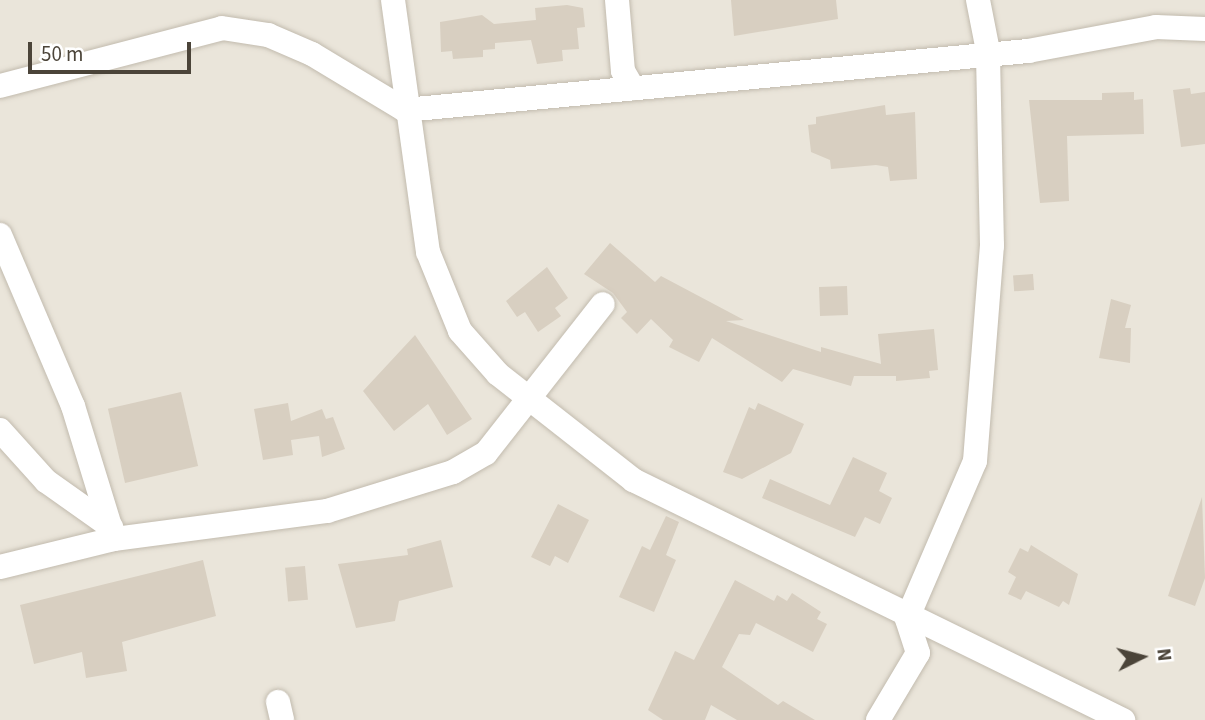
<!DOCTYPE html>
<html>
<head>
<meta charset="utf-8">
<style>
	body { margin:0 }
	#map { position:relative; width:1205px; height:720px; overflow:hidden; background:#f6f3ec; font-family:"Source Sans 3",sans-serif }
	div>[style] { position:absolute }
	.residential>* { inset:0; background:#eae5da; transform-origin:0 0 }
	.building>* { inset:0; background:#d8cfc1; transform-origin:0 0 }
	.roads { filter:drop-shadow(0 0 2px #c2bbae) drop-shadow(0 0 2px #c2bbae) }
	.minor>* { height:24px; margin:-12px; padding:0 12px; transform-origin:12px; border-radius:12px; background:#fff }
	span { translate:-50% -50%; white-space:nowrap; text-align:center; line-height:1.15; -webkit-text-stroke:5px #fff; paint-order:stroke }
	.north { position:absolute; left:1107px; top:622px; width:70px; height:70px; -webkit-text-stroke:5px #fff; paint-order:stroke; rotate:84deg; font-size:19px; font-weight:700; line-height:28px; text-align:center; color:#4b4439 }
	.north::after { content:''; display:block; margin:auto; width:24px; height:32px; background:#4b4439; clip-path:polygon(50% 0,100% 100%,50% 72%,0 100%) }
	.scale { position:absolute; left:28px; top:42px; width:163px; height:32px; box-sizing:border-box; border:4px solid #4b4439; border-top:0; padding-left:9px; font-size:21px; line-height:24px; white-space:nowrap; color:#4b4439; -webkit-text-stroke:5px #fff; paint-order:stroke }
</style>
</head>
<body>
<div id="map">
	<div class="residential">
		<div style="left:0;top:0;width:1205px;height:720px"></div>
	</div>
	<div class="building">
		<div style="clip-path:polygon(731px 0,836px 0,838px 19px,734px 36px)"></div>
		<div style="clip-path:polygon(567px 5px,583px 8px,585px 27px,577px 28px,579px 49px,562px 50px,563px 61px,537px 64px,531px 40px,495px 43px,495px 49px,483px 50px,483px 57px,453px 59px,452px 51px,441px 52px,440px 22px,482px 15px,494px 24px,536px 20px,535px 8px)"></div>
		<div style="clip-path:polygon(1190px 88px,1191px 94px,1205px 92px,1205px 144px,1181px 147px,1173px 90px)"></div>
		<div style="clip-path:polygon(1134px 92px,1134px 100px,1143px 99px,1144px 134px,1067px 136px,1069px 201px,1040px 203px,1029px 100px,1102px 100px,1102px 93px)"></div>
		<div style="clip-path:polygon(885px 105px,886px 115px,915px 112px,917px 179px,890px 181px,888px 167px,876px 165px,831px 169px,830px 160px,811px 152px,808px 125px,816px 124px,816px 117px)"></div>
		<div style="clip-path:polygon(610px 243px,655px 282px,661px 276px,744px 320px,726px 321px,821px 352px,821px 347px,881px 364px,878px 334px,934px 329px,938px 370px,929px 371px,930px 378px,896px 381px,896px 376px,854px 376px,851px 386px,793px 369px,782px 382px,712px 338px,699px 362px,669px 347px,673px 340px,651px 319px,637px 334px,621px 318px,627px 312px,613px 293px,584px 274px)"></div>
		<div style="clip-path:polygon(547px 267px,568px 298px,555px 308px,561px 316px,538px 332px,525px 312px,517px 317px,506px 301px)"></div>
		<div style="left:1033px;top:274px;width:16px;height:20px;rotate:86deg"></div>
		<div style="left:847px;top:286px;width:29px;height:28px;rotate:88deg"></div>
		<div style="clip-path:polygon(1111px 299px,1131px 305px,1125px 328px,1131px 328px,1130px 363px,1099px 358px)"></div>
		<div style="clip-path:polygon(415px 335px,472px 419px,447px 435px,428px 404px,394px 431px,363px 391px)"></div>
		<div style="left:181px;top:392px;width:76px;height:75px;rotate:77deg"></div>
		<div style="clip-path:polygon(288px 403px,291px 421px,322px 409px,326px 419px,333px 417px,345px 449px,322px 457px,319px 436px,291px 440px,293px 455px,263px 460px,254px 409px)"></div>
		<div style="clip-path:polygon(758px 403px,804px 424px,791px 453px,742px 479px,723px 472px,749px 407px,755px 410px)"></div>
		<div style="clip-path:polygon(853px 457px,887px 473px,879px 491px,892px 498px,880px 524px,865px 517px,855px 537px,762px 498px,770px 479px,830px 505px)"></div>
		<div style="clip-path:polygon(1202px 497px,1205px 578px,1195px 606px,1168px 596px)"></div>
		<div style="clip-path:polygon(558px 504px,589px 520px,568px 563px,555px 556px,550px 566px,531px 557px)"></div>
		<div style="clip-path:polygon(666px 516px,679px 522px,666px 555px,676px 560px,654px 612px,619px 597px,642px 546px,650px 550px)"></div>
		<div style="clip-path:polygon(441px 540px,453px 587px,399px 601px,395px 621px,356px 628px,338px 564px,408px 555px,407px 549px)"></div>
		<div style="clip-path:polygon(1031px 545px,1078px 574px,1069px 605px,1063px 601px,1059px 607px,1026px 591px,1021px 600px,1008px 594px,1016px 577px,1008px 572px,1020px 548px,1028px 552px)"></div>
		<div style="clip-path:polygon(203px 560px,216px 616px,122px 642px,127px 671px,86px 678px,82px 652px,34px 664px,20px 605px)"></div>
		<div style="left:305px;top:566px;width:34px;height:20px;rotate:85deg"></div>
		<div style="clip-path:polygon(735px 580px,774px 601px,777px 595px,787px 601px,792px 593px,821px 612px,817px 619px,827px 624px,813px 652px,756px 623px,750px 635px,739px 634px,722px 667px,778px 705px,783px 701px,815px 720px,737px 720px,711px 705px,705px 720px,663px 720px,648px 710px,675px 651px,694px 660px)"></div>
	</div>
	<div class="roads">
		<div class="minor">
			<div style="left:393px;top:0;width:254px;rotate:82.1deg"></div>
			<div style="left:428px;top:252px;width:85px;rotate:67.9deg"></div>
			<div style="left:460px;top:331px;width:57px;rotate:48.5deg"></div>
			<div style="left:498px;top:374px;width:172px;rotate:38.1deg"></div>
			<div style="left:633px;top:480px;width:546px;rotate:26.1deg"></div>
			<div style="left:617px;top:0;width:71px;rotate:85.2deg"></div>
			<div style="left:623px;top:71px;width:20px;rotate:60deg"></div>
			<div style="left:0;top:86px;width:229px;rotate:-14.6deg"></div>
			<div style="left:222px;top:28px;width:47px;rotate:8.7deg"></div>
			<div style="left:268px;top:35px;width:48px;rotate:23.4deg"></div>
			<div style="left:312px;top:54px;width:109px;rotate:31.1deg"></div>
			<div style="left:405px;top:110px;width:626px;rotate:-5.41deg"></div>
			<div style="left:1028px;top:51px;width:130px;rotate:-10.6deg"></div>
			<div style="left:1156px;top:27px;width:49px;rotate:2.3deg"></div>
			<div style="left:0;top:235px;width:186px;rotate:66.9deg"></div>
			<div style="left:73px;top:406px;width:139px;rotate:72.9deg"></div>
			<div style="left:0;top:430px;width:69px;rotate:48deg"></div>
			<div style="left:46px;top:481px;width:80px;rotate:35.3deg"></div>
			<div style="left:0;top:567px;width:117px;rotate:-13.8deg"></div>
			<div style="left:114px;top:539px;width:215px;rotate:-7.5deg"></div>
			<div style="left:327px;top:511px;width:132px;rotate:-17.2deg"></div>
			<div style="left:453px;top:472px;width:38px;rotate:-30deg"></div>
			<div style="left:486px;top:453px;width:189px;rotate:-51.9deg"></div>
			<div style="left:278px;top:702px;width:18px;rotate:77deg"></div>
			<div style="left:878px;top:720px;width:78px;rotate:-59.2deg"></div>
			<div style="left:918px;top:653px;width:36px;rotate:-108deg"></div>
			<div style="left:907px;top:619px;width:172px;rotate:-66.7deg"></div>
			<div style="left:975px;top:461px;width:216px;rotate:-85.5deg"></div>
			<div style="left:992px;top:246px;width:195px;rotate:-91.2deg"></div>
			<div style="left:988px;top:51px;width:52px;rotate:-101.1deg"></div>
		</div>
	</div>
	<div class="north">N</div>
	<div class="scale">50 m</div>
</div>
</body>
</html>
